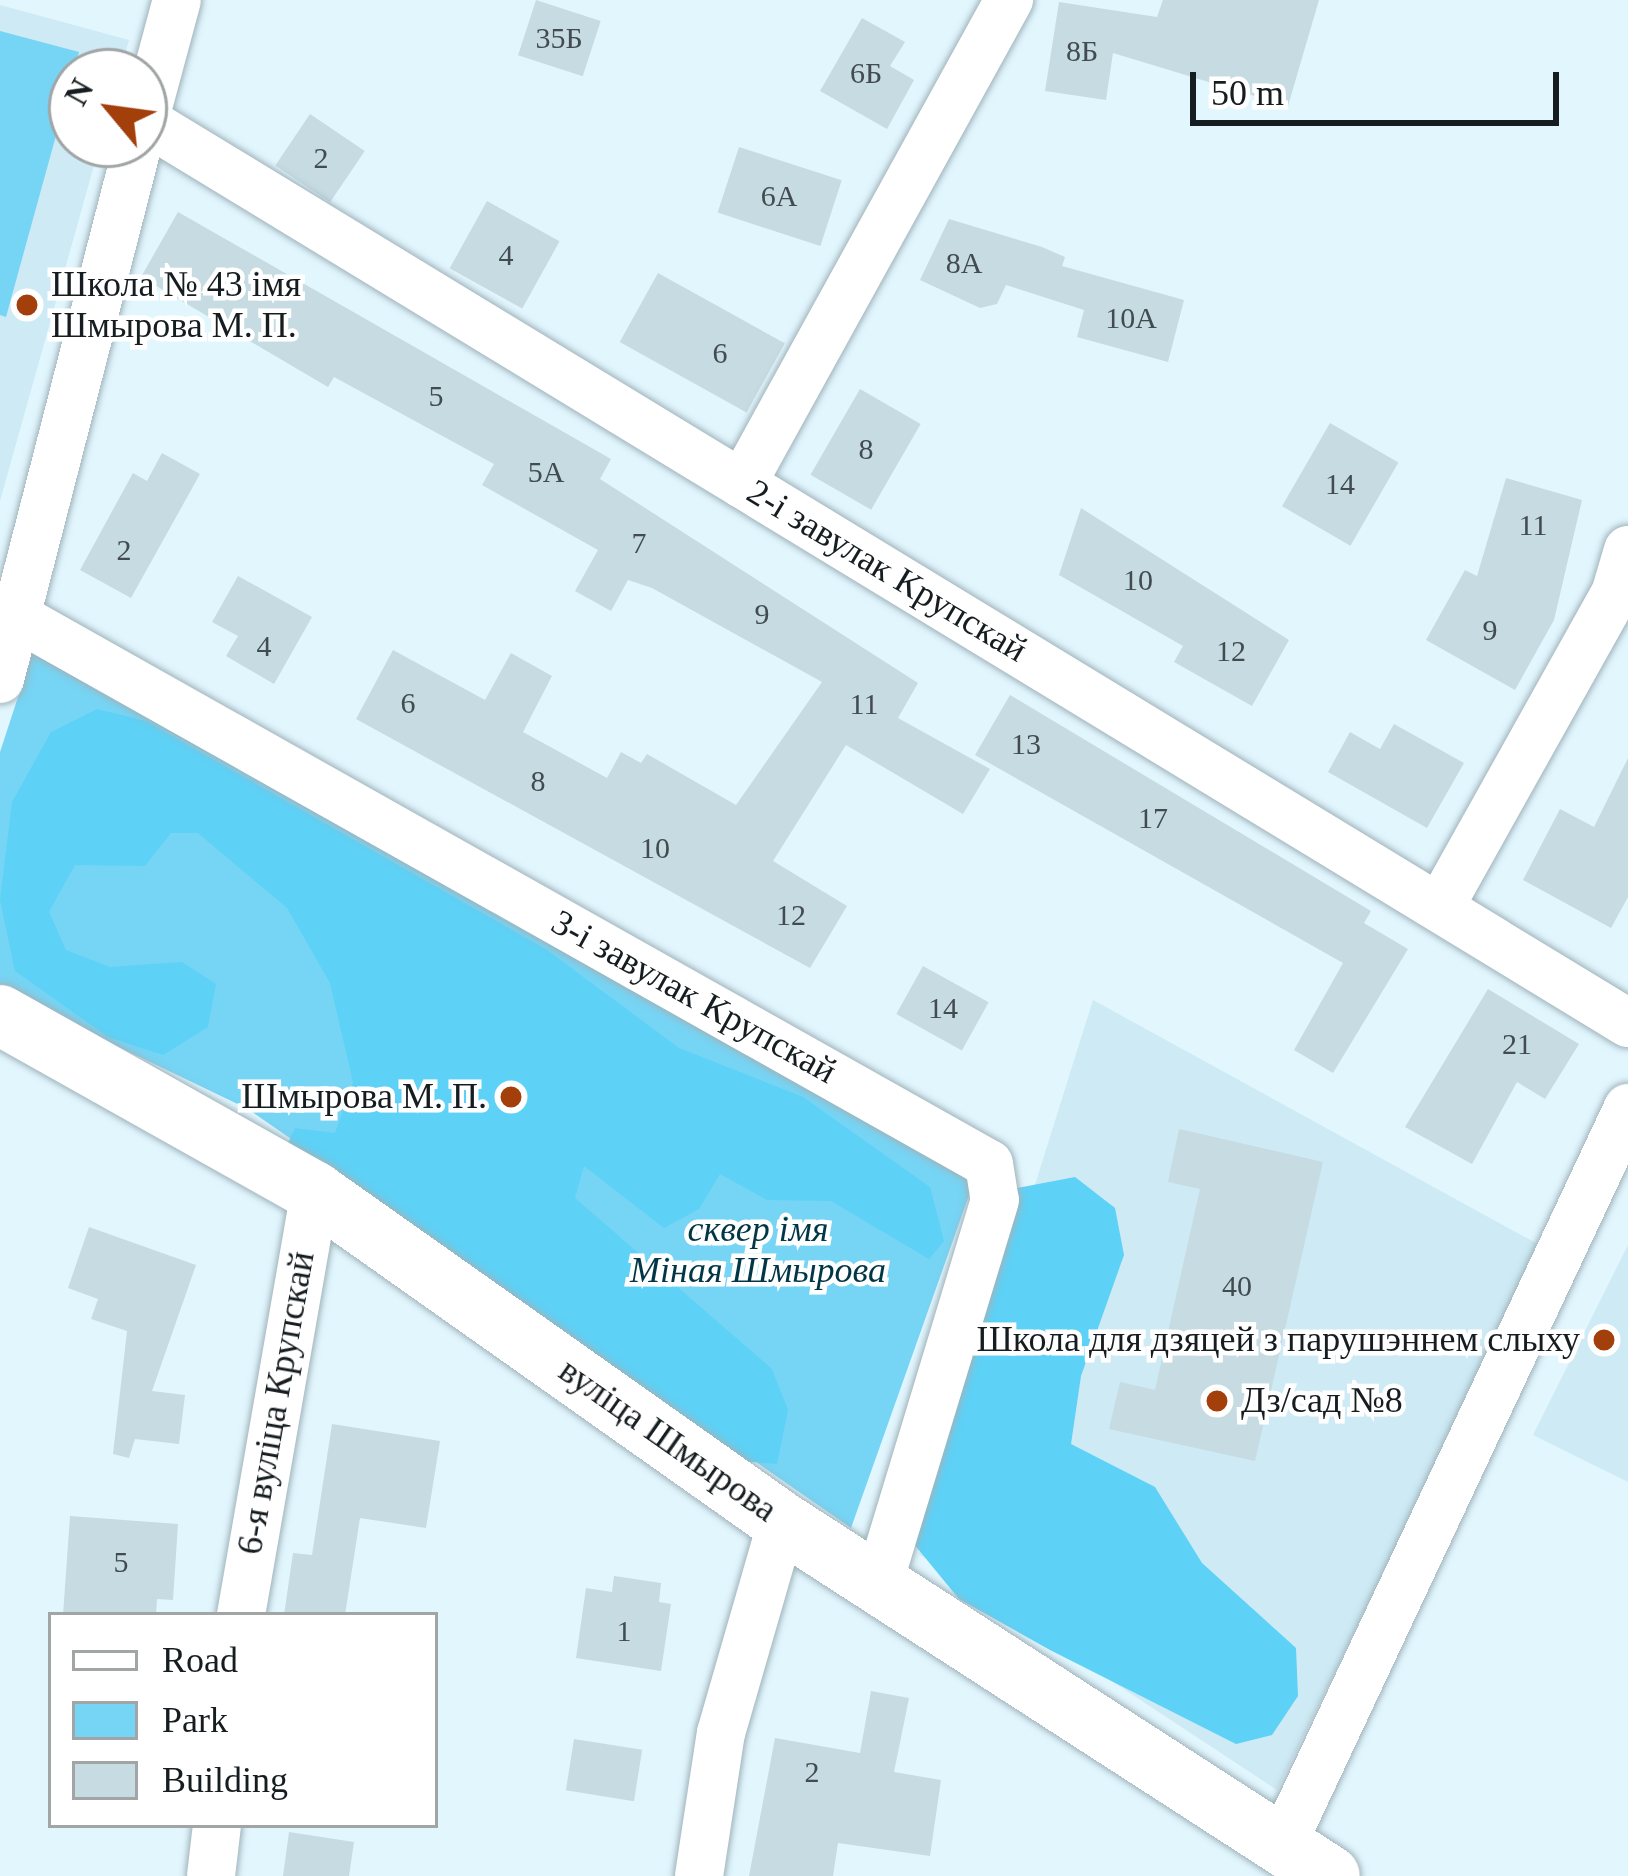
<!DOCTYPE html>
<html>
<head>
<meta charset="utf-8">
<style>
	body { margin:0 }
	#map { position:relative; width:1628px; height:1876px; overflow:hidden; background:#e2f6fe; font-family:Georgia,serif }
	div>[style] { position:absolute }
	.built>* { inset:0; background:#cdeaf5 }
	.green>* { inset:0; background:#76d4f4 }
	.forest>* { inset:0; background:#5ed1f6 }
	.building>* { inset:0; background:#c6dbe2; transform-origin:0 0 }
	.roads { filter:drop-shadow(0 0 3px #a0b3bb) drop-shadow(0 0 3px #a0b3bb) }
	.minor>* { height:48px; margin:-24px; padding:0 24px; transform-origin:24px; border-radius:24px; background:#fff }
	.tertiary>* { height:60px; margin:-30px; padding:0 30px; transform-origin:30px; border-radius:30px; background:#fff }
	.dots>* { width:33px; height:33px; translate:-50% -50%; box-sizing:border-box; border:6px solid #fff; border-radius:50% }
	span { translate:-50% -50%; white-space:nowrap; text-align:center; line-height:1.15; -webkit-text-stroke:9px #fff; paint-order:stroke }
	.number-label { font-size:30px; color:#424c50 }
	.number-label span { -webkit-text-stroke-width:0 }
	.poi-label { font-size:36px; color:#161d20 }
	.left { translate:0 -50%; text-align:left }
	.right { translate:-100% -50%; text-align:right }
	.street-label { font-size:36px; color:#161d20 }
	.park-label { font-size:36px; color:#003645; font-style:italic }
	.legend { position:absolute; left:48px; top:1612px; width:390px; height:216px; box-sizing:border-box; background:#fff; border:3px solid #a2a5a6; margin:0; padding:15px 21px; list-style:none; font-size:36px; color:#161d20 }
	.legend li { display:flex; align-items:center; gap:24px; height:60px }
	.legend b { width:60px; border:3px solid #a2a5a6 }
	.north { position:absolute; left:48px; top:48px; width:120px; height:120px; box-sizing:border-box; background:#fff; border:3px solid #a2a5a6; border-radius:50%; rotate:299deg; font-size:33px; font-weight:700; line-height:48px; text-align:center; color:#161d20 }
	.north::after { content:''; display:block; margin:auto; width:42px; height:54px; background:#a33f0b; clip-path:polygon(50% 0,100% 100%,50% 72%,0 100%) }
	.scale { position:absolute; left:1190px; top:72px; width:369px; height:54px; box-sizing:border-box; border:6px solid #161d20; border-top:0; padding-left:15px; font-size:36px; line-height:42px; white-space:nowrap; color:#161d20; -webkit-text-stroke:9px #fff; paint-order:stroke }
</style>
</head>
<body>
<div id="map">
	<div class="built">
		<div style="clip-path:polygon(0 5px,129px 40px,120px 72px,72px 72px,72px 144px,100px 144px,0 501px)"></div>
		<div style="clip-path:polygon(1093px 1000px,1543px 1247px,1277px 1790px,919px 1554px)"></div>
		<div style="clip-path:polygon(1628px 1245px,1628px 1482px,1533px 1435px)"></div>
	</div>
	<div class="green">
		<div style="clip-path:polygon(0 31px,79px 52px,6px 317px,0 315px)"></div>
		<div style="clip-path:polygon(37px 639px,978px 1170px,851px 1528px,248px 1109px,0 990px,0 752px)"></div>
	</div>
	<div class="forest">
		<div style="clip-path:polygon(97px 709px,146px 721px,547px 950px,679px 1048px,803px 1097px,930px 1187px,944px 1241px,929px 1259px,831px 1201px,767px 1200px,720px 1174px,699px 1209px,664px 1228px,584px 1166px,575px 1198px,772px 1369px,788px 1410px,777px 1464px,740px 1461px,285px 1149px,295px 1128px,335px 1133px,353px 1082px,330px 983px,287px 908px,198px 833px,171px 833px,145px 866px,75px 865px,49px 912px,66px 950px,110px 967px,182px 962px,216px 984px,208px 1027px,163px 1055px,108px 1037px,15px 971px,0 900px,12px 802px,51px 732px)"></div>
		<div style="clip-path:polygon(1075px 1177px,1115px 1208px,1124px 1255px,1081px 1376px,1071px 1444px,1155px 1487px,1202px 1563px,1296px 1648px,1298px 1696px,1272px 1735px,1236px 1744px,1050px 1650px,959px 1599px,909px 1538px,1007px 1190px)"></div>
	</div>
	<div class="building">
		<div style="left:536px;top:0;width:68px;height:58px;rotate:18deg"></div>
		<div style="clip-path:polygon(1163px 0,1319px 0,1288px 106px,1113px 53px,1106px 100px,1045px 91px,1059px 2px,1157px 17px)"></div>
		<div style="clip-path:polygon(862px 18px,905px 42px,890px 66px,914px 80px,887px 129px,820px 91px)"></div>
		<div style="left:310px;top:114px;width:66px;height:62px;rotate:34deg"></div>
		<div style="left:739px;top:147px;width:108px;height:69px;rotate:18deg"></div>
		<div style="left:487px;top:201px;width:83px;height:77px;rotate:29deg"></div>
		<div style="clip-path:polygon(178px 212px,611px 459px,600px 479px,918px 683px,898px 718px,990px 769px,963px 814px,846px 745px,773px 861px,847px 906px,810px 968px,356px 719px,393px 650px,485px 700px,511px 653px,552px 676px,523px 732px,607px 778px,621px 752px,641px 763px,647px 754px,736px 805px,822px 682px,652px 588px,628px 580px,611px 611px,575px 591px,598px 550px,482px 485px,494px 464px,334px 377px,328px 387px,141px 277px)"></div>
		<div style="clip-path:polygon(949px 219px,1042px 247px,1065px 257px,1062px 266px,1184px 300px,1168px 362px,1077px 337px,1084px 310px,1006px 285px,997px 304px,980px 308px,920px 280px)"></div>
		<div style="left:658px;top:273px;width:145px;height:79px;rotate:29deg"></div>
		<div style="left:860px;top:389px;width:70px;height:99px;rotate:30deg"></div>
		<div style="left:1330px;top:423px;width:79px;height:96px;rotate:30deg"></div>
		<div style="clip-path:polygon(162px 453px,200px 474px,131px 598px,80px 570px,133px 473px,147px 481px)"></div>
		<div style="clip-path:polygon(1506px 478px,1582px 500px,1554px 620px,1515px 690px,1426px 640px,1465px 570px,1477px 576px)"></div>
		<div style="clip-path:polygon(1081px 508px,1289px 640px,1252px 706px,1174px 662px,1183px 646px,1059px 575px)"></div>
		<div style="clip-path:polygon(238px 576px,312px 617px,274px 684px,226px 656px,238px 636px,212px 622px)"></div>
		<div style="clip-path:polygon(1010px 695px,1371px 911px,1364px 923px,1408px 949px,1333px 1073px,1294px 1050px,1343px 963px,975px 755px)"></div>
		<div style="clip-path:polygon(1394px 724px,1464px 763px,1427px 828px,1328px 772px,1350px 732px,1380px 749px)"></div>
		<div style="clip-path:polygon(1628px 758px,1628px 897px,1611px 928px,1523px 880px,1560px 809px,1594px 827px)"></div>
		<div style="left:923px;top:966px;width:75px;height:55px;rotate:29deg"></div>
		<div style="clip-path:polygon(1488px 989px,1579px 1044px,1545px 1099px,1517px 1082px,1472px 1164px,1405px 1127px)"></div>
		<div style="clip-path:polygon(1179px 1129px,1323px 1162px,1255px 1461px,1109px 1429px,1120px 1382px,1155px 1390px,1200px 1189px,1168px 1182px)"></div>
		<div style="clip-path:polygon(89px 1227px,196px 1265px,152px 1391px,185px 1395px,179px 1444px,135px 1439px,129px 1458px,113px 1454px,127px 1331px,91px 1319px,98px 1299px,68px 1288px)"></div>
		<div style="clip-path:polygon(332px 1424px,440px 1441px,426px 1528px,360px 1518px,345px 1615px,284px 1615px,293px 1553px,312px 1555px)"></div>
		<div style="clip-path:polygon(70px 1516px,178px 1524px,173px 1600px,157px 1599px,156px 1615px,63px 1615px)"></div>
		<div style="clip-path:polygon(614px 1576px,661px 1583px,659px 1602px,671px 1604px,661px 1671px,576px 1658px,586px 1588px,612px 1592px)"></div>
		<div style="clip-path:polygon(871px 1691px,909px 1698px,894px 1772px,941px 1780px,930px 1856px,838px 1843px,833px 1876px,749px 1876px,775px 1738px,860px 1753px)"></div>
		<div style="left:574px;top:1739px;width:69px;height:52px;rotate:9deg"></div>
		<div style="clip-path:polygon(289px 1832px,354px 1842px,349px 1876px,283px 1876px)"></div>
	</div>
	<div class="roads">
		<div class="minor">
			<div style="left:144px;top:120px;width:1737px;rotate:31.32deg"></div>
			<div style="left:144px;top:122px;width:126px;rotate:-74.9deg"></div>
			<div style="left:742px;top:484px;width:553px;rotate:-61.12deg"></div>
			<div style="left:17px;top:617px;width:1115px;rotate:29.37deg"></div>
			<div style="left:989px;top:1164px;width:36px;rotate:81deg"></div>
			<div style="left:995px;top:1200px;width:400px;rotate:106.9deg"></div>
			<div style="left:0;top:679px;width:553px;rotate:-75.54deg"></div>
			<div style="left:1442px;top:903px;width:354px;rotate:-60.8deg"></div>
			<div style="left:1615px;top:594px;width:46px;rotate:-73.5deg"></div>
			<div style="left:241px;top:1615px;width:429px;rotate:-80.1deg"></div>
			<div style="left:1283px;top:1843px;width:812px;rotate:-64.86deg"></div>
			<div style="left:211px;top:1876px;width:51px;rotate:-83.3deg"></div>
			<div style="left:699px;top:1876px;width:145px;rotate:-81.3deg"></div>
			<div style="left:721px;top:1733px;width:220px;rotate:-73.9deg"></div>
		</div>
		<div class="tertiary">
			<div style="left:0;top:1015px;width:361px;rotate:29.3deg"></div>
			<div style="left:315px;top:1192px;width:572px;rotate:35.25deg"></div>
			<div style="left:782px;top:1522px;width:652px;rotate:32.86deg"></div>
		</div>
	</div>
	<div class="dots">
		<div style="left:27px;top:305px;background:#a33f0b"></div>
		<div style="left:511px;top:1097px;background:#a33f0b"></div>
		<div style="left:1604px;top:1340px;background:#a33f0b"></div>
		<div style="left:1217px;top:1401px;background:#a33f0b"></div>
	</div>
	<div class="number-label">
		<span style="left:559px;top:38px">35Б</span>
		<span style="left:1082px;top:51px">8Б</span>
		<span style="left:866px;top:73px">6Б</span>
		<span style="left:321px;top:158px">2</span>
		<span style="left:779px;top:196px">6А</span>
		<span style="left:506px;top:255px">4</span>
		<span style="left:964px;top:263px">8А</span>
		<span style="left:1131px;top:318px">10А</span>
		<span style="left:720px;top:353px">6</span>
		<span style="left:436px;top:396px">5</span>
		<span style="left:866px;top:449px">8</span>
		<span style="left:546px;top:472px">5А</span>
		<span style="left:1340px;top:484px">14</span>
		<span style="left:1533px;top:525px">11</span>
		<span style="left:639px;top:543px">7</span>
		<span style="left:124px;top:550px">2</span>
		<span style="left:1138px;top:580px">10</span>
		<span style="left:762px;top:614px">9</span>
		<span style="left:1490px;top:630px">9</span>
		<span style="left:264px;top:646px">4</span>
		<span style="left:1231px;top:651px">12</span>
		<span style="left:408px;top:703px">6</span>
		<span style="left:864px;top:704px">11</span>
		<span style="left:1026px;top:744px">13</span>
		<span style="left:538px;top:781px">8</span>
		<span style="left:1153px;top:818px">17</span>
		<span style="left:655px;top:848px">10</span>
		<span style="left:791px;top:915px">12</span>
		<span style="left:943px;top:1008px">14</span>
		<span style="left:1517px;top:1044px">21</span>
		<span style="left:1237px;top:1286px">40</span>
		<span style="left:121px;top:1562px">5</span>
		<span style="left:624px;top:1631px">1</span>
		<span style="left:812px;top:1772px">2</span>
	</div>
	<div class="poi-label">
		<span class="left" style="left:51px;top:305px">Школа № 43 імя<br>Шмырова М. П.</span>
		<span class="right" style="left:487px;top:1097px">Шмырова М. П.</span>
		<span class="right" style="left:1580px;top:1340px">Школа для дзяцей з парушэннем слыху</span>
		<span class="left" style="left:1241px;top:1401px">Дз/сад №8</span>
	</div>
	<div class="street-label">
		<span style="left:887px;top:571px;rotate:31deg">2-і завулак Крупскай</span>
		<span style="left:694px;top:997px;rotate:29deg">3-і завулак Крупскай</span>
		<span style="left:276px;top:1403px;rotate:-80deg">6-я вуліца Крупскай</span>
		<span style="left:668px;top:1440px;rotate:35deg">вуліца Шмырова</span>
	</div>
	<div class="park-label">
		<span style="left:758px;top:1250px">сквер імя<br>Міная Шмырова</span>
	</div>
	<ul class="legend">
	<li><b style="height:15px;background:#fff"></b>Road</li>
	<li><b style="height:33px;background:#76d4f4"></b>Park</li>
	<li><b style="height:33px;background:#c6dbe2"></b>Building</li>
	</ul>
	<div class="north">N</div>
	<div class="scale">50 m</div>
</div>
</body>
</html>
